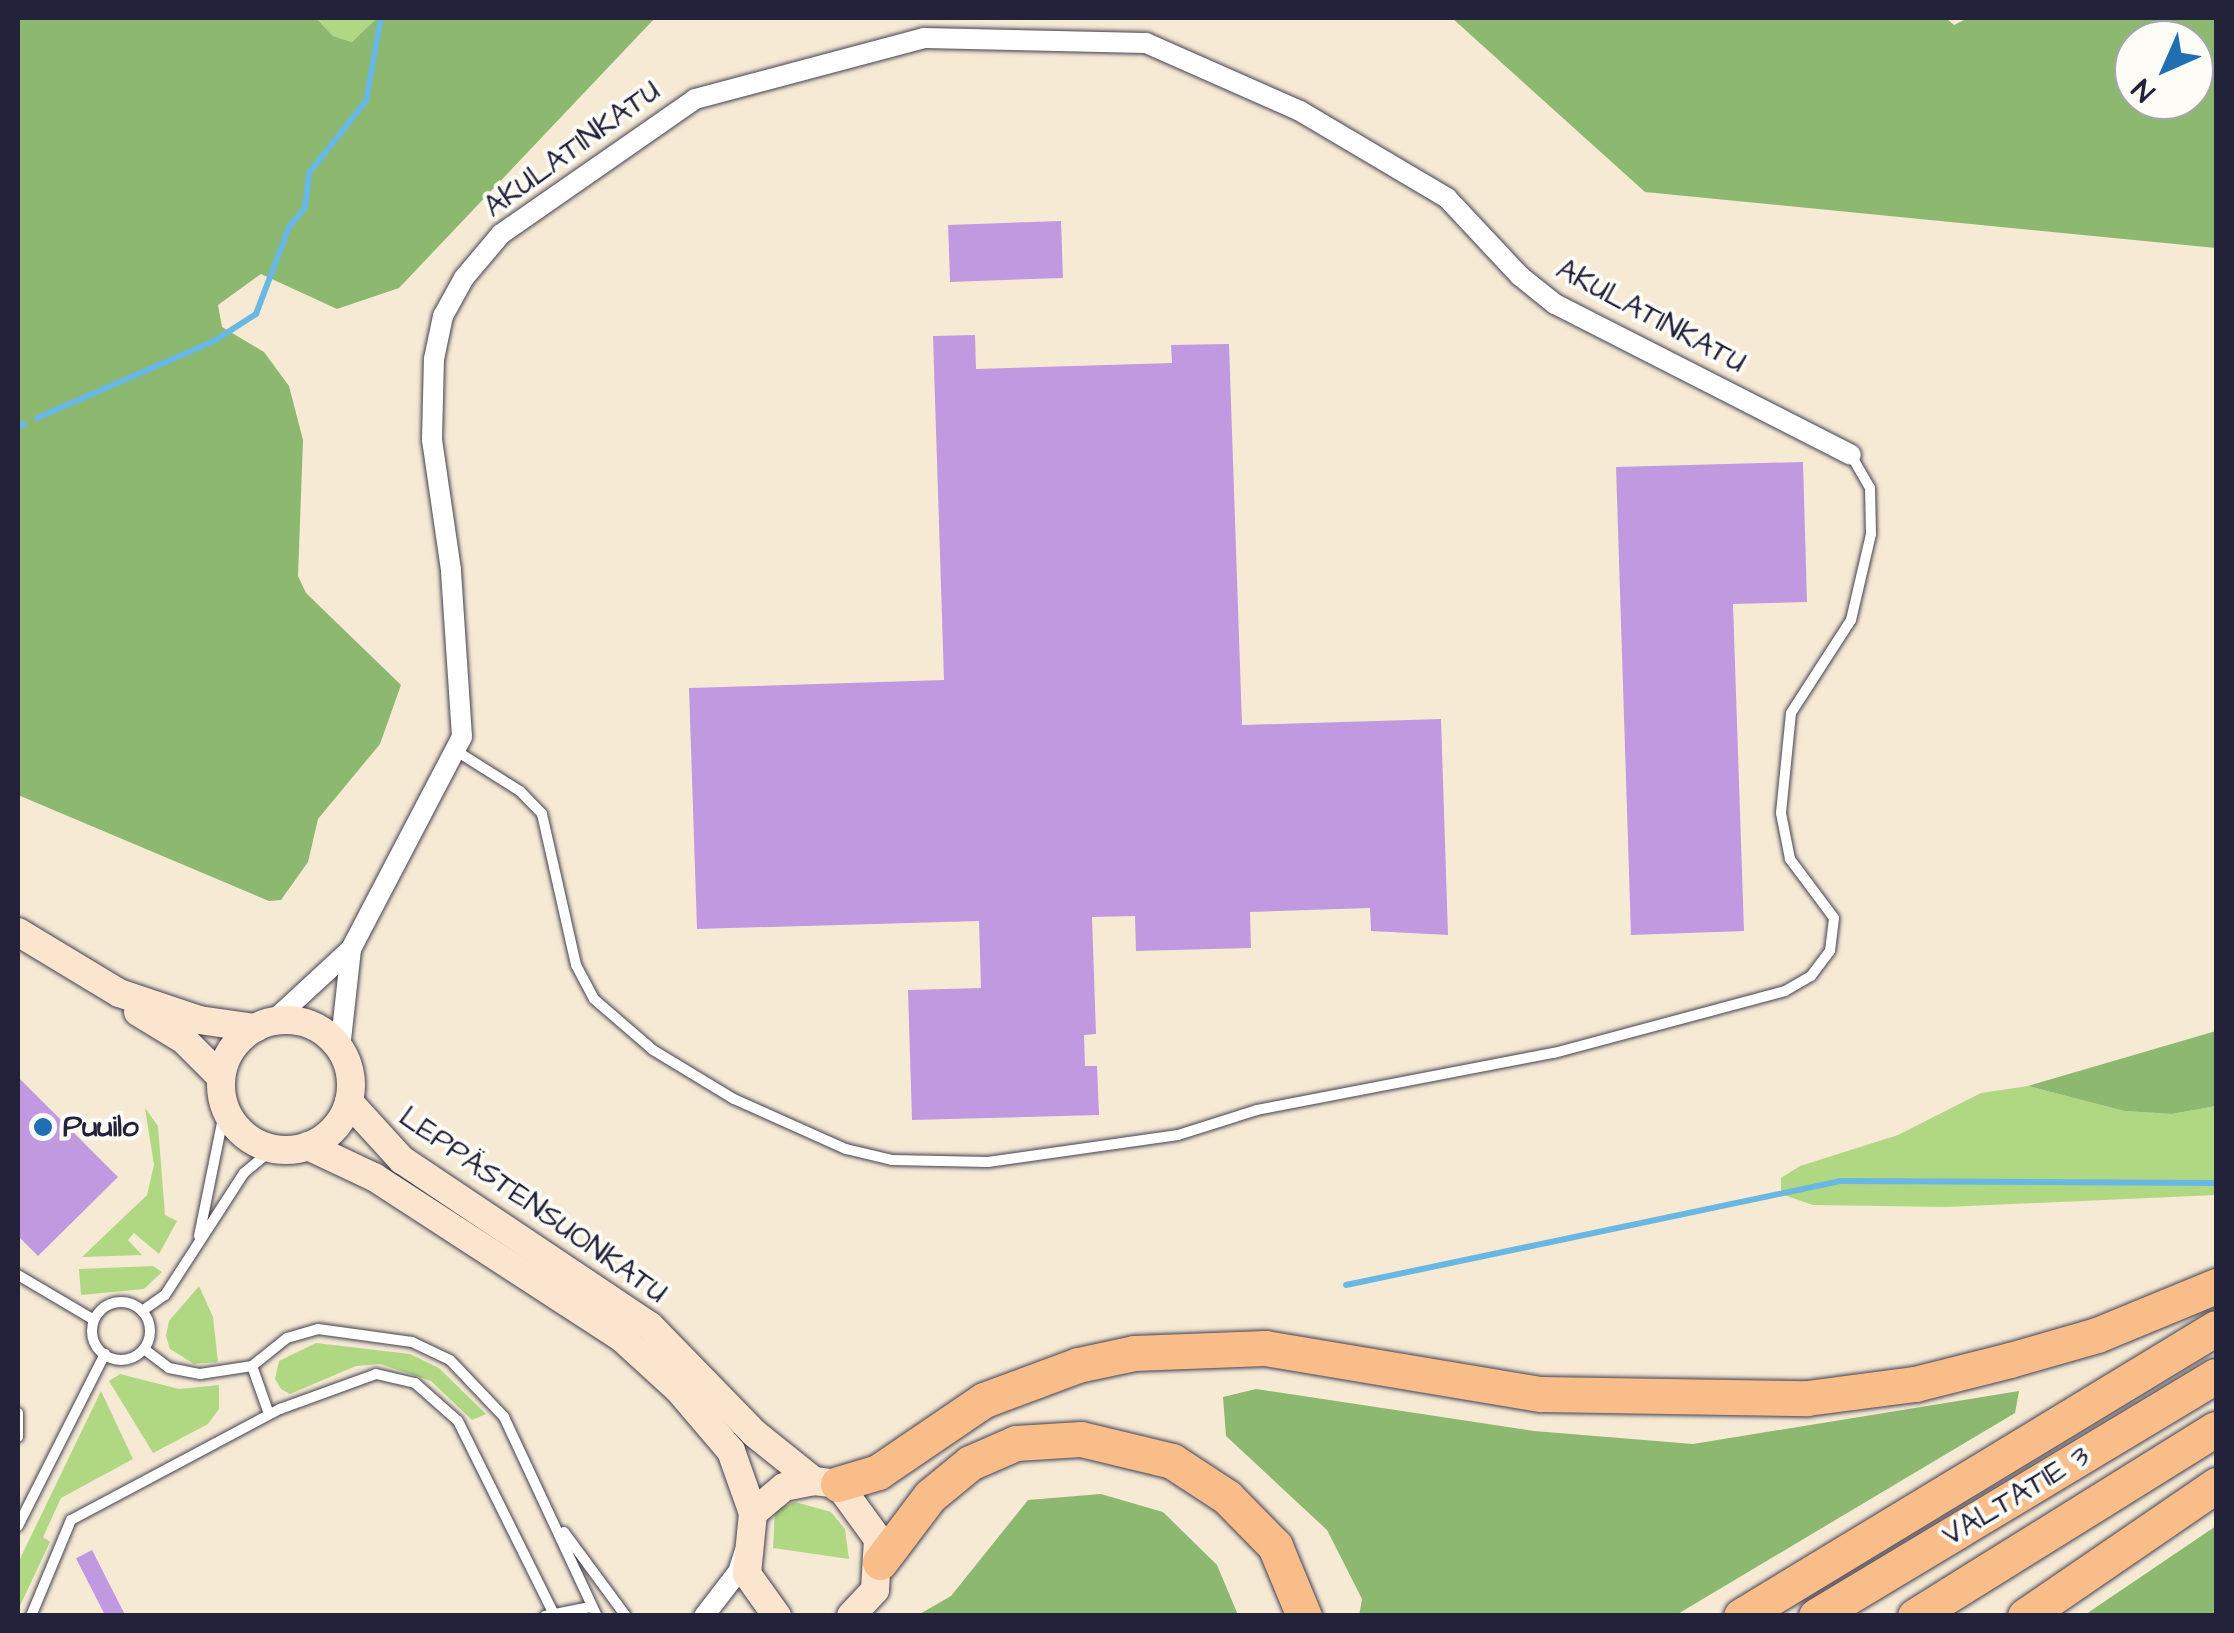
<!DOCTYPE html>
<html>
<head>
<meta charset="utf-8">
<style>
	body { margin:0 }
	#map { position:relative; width:2234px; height:1633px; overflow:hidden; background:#f6ead5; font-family:"Architects Daughter",sans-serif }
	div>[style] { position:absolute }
	.green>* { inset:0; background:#b0d882 }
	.forest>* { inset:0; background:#8cb870 }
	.stream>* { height:6px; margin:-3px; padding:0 3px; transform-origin:3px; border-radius:3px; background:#68b8e3 }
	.building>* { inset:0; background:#c099e0; transform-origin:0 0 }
	.roads { filter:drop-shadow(0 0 2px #424052) drop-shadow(0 0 2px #424052) }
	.lane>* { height:10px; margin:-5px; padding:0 5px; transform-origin:5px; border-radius:5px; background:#fff }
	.lane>.ring { margin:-5px; padding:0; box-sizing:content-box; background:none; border:10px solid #fff; border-radius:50% }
	.street>* { height:20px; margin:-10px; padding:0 10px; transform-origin:10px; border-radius:10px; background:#fff }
	.secondary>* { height:28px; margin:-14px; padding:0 14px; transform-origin:14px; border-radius:14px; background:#fce5cf }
	.secondary>.ring { margin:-14px; padding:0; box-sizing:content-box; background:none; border:28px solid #fce5cf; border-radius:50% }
	.highway>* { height:35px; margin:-17.5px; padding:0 17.5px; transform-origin:17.5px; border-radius:17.5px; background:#f8bd88 }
	.dots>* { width:28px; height:28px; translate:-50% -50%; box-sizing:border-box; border:5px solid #fdfcf7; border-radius:50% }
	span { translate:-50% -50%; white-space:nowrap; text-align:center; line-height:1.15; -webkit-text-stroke:8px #fdfcf7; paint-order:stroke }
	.street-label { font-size:30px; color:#22223b }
	.poi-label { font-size:30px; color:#22223b; font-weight:700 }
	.left { translate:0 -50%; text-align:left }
	.frame { position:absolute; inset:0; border:20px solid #22223b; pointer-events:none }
	.north { position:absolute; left:2114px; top:20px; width:100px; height:100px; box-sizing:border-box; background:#fdfcf7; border:2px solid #a5a5ac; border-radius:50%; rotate:225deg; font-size:28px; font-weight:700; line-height:40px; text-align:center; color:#22223b }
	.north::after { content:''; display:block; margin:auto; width:35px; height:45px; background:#1f6fb2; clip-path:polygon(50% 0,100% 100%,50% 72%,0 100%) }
</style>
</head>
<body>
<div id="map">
	<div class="green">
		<div style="clip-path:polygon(316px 18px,377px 18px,352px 42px,333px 36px)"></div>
		<div style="clip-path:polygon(2028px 1086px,2124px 1111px,2172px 1114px,2216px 1106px,2216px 1195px,1947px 1207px,1813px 1205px,1781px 1194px,1781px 1178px,1800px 1166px,1898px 1135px,1981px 1093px)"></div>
		<div style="clip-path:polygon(145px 1108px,158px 1126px,165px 1215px,177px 1221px,159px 1254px,134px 1233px,128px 1240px,142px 1255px,82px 1257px,147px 1195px,154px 1165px)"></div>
		<div style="clip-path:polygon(153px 1266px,162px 1272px,144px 1289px,81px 1295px,79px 1269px)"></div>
		<div style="clip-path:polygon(199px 1286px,213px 1317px,218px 1362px,194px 1364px,170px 1349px,166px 1336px,169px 1321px)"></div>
		<div style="clip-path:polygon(316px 1343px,410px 1354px,439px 1368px,486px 1414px,472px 1420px,431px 1381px,380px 1364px,356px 1366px,290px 1394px,281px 1389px,275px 1379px,279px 1361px)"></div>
		<div style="clip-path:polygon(120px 1374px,179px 1389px,219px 1385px,219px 1409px,208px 1424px,153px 1453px,109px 1381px)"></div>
		<div style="clip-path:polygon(101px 1391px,133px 1459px,61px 1498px,43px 1537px,50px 1542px,18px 1610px,18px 1563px)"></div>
		<div style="clip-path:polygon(795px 1502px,831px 1512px,845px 1529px,849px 1559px,773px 1548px,775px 1510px)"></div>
	</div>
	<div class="forest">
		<div style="clip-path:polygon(18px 18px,316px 18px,333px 36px,352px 42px,377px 18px,655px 18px,399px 288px,337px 309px,261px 274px,218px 305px,222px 327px,264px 352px,289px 386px,303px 440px,298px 576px,306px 593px,401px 685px,380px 744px,318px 819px,308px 862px,281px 900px,269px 901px,18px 795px)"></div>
		<div style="clip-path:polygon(evenodd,1452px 18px,1946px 18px,1954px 25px,1968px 18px,2216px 18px,2216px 248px,1645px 192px,1452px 18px,2134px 40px,2194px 40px,2194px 100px,2134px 100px,2134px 40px)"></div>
		<div style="clip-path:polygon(2216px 1031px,2216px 1106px,2172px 1114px,2124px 1111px,2028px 1086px)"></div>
		<div style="clip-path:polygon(1256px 1389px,1534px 1431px,1693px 1444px,2019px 1391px,2015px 1413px,1676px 1615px,1359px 1616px,1362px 1599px,1327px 1530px,1226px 1436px,1223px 1397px)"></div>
		<div style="clip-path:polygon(1101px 1494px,1163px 1512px,1217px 1565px,1238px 1615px,918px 1615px,951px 1596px,1028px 1500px)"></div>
		<div style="clip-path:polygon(2216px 1526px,2216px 1615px,2085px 1615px,2092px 1610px)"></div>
	</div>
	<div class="stream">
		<div style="left:37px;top:418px;width:193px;rotate:-23.5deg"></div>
		<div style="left:214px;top:341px;width:50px;rotate:-32.7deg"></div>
		<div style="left:256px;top:314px;width:93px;rotate:-69.2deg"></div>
		<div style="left:289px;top:227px;width:26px;rotate:-51deg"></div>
		<div style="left:305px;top:207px;width:34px;rotate:-83deg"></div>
		<div style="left:309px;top:173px;width:92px;rotate:-51.6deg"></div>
		<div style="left:366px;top:101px;width:84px;rotate:-79.8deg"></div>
		<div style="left:18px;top:427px;width:7px;rotate:-27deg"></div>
		<div style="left:1346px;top:1285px;width:506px;rotate:-11.87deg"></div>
		<div style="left:1841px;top:1181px;width:375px;rotate:0.3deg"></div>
	</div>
	<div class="building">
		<div style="left:1061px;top:221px;width:57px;height:113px;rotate:88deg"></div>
		<div style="clip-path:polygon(975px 335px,976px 369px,1172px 363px,1171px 345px,1229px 344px,1242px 725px,1441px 719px,1448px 935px,1371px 931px,1370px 908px,1250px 912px,1251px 948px,1136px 951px,1135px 916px,1092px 917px,1096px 1034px,1084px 1035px,1085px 1066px,1097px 1066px,1099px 1115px,912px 1120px,908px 990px,981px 988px,979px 921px,697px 929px,689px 688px,944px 680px,933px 336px)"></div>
		<div style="clip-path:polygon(1803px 462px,1807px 602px,1733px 604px,1744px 931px,1631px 935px,1616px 467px)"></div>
		<div style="clip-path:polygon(18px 1077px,118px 1177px,38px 1256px,18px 1236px)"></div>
		<div style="left:92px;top:1550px;width:74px;height:18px;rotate:63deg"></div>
	</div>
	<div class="roads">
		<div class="lane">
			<div style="left:458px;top:752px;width:73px;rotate:32.2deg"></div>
			<div style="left:520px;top:791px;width:32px;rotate:46deg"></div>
			<div style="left:542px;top:814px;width:155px;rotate:77.3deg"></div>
			<div style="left:576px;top:965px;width:38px;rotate:62deg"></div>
			<div style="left:594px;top:999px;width:78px;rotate:40.8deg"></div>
			<div style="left:653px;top:1050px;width:95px;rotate:31.2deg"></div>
			<div style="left:734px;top:1099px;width:123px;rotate:24.1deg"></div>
			<div style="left:846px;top:1149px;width:47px;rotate:13.4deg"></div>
			<div style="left:892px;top:1160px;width:96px;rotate:1.2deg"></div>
			<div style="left:988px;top:1162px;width:192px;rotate:-8.1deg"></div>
			<div style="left:1178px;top:1135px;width:83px;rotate:-17.6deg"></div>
			<div style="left:1257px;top:1110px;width:302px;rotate:-10.9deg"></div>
			<div style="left:1554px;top:1053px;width:239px;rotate:-15deg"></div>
			<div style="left:1785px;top:991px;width:30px;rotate:-30deg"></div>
			<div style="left:1811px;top:976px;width:31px;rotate:-53deg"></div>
			<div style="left:1830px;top:951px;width:33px;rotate:-83deg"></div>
			<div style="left:1834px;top:918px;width:74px;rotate:-126.7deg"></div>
			<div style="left:1790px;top:859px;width:47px;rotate:-101.1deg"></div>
			<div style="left:1781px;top:813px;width:100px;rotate:-84.3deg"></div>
			<div style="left:1791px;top:713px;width:111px;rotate:-57.2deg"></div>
			<div style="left:1851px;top:620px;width:88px;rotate:-76.9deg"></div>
			<div style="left:1871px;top:534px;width:46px;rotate:-91.2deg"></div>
			<div style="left:1870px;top:488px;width:38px;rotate:-120deg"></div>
			<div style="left:199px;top:1236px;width:131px;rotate:-78.5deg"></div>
			<div style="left:18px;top:1275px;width:88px;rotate:30.6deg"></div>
			<div class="ring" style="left:92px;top:1302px;width:48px;height:48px"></div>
			<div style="left:142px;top:1311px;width:28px;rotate:-35deg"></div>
			<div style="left:165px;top:1295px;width:145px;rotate:-57.1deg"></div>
			<div style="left:244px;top:1173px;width:38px;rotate:-40deg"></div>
			<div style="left:144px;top:1349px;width:31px;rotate:37deg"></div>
			<div style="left:169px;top:1368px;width:32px;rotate:11deg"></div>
			<div style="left:200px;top:1374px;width:53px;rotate:-8.7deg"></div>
			<div style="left:252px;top:1366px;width:45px;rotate:-38.7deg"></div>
			<div style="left:287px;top:1338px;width:32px;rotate:-16deg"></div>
			<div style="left:318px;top:1329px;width:95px;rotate:7.9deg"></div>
			<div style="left:412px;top:1342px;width:42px;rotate:25.3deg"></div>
			<div style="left:450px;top:1360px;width:79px;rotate:46.5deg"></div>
			<div style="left:504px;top:1417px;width:220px;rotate:65deg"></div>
			<div style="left:252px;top:1366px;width:51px;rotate:70.5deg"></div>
			<div style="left:18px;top:1413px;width:24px;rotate:90deg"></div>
			<div style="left:18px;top:1526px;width:193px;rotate:-63.2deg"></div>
			<div style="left:564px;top:1532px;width:104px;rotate:53.6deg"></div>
			<div style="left:31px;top:1616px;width:104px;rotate:-67.4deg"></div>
			<div style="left:71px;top:1520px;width:237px;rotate:-28deg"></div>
			<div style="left:280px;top:1409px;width:102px;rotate:-20deg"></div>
			<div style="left:376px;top:1374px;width:40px;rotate:13deg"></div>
			<div style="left:415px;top:1383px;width:57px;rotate:41.5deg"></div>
			<div style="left:458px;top:1421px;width:213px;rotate:63.6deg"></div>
			<div style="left:545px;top:1616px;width:46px;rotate:-11.3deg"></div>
		</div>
		<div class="street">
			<div style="left:273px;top:1021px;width:106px;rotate:-42.7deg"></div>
			<div style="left:340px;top:1049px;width:101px;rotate:-83.7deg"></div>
			<div style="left:351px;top:949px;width:239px;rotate:-62.4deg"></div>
			<div style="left:462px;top:737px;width:167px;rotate:-93.8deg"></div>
			<div style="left:451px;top:570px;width:132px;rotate:-98.3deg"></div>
			<div style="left:432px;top:439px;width:80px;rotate:-88.6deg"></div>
			<div style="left:434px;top:359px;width:44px;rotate:-78.2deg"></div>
			<div style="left:443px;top:316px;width:43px;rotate:-61.1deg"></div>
			<div style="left:464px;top:278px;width:57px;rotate:-49.9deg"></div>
			<div style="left:501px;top:234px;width:236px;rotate:-34.8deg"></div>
			<div style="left:695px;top:99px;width:237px;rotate:-14.9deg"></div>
			<div style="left:924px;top:38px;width:222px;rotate:1.3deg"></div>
			<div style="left:1146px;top:43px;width:168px;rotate:23.8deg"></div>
			<div style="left:1300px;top:111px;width:171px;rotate:30.6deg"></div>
			<div style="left:1447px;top:198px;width:107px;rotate:46.9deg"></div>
			<div style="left:1520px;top:276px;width:45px;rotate:38.7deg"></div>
			<div style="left:1555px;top:304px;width:332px;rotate:27deg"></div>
			<div style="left:704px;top:1616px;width:56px;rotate:-52.3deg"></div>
			<div style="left:738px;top:1572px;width:22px;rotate:-72deg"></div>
		</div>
		<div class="secondary">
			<div style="left:18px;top:932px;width:118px;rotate:31.1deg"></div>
			<div style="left:119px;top:993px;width:84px;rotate:18.6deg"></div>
			<div style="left:199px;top:1020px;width:57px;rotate:8.1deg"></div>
			<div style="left:138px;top:1012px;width:54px;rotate:31.3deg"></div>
			<div style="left:184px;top:1040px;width:52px;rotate:45deg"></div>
			<div class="ring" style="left:221px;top:1020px;width:102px;height:102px"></div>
			<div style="left:349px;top:1102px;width:79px;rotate:47.6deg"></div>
			<div style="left:402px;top:1160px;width:298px;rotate:33.8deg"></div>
			<div style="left:650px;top:1326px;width:149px;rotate:45.8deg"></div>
			<div style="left:754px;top:1433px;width:77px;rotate:38.7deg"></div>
			<div style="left:308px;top:1146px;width:73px;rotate:25.2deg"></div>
			<div style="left:374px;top:1177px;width:297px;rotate:33deg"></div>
			<div style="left:623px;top:1339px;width:74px;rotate:42.3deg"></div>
			<div style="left:678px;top:1389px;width:82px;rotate:49.5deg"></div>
			<div style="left:731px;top:1451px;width:66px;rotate:70.5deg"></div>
			<div style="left:777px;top:1616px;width:52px;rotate:-125.5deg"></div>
			<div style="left:747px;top:1574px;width:61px;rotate:-84.4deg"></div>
			<div style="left:753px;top:1513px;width:40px;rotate:-40deg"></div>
			<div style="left:784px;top:1487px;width:31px;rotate:-11deg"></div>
			<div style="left:814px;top:1481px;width:24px;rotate:7deg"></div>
			<div style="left:838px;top:1484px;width:68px;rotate:54deg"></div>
			<div style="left:878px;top:1539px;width:51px;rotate:93.4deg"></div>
			<div style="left:875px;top:1590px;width:35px;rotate:133deg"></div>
		</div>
		<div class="highway">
			<div style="left:838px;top:1484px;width:42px;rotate:-16.7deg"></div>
			<div style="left:878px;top:1472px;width:128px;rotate:-34.2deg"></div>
			<div style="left:984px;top:1400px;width:100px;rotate:-20.4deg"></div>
			<div style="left:1078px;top:1365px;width:57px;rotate:-12.1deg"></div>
			<div style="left:1134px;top:1353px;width:131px;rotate:-2.2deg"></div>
			<div style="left:1265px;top:1348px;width:280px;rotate:9.5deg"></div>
			<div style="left:1541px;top:1394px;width:266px;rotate:0.9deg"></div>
			<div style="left:1807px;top:1398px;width:109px;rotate:-7.4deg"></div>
			<div style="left:1915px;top:1384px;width:98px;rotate:-14.2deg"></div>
			<div style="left:2010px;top:1360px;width:91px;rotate:-16deg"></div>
			<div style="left:2097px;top:1335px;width:129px;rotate:-22.4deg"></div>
			<div style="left:880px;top:1562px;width:83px;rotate:-52.9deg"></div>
			<div style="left:930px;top:1496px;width:52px;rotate:-39.5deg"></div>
			<div style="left:970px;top:1463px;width:50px;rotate:-23.5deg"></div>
			<div style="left:1016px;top:1443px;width:65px;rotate:-3.5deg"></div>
			<div style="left:1081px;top:1439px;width:94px;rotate:13.6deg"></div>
			<div style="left:1172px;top:1461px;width:66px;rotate:33.2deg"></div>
			<div style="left:1227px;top:1497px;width:69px;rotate:45.6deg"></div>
			<div style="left:1275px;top:1546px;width:76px;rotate:67.5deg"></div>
			<div style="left:1741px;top:1616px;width:555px;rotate:-31.23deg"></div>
			<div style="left:1816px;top:1616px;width:466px;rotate:-31deg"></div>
			<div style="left:1915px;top:1616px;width:354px;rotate:-31.9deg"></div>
			<div style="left:2025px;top:1616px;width:232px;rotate:-34.4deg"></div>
		</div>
	</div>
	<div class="dots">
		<div style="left:43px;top:1127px;background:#1f6fb2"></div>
	</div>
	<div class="street-label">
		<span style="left:572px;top:149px;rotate:-36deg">AKULATINKATU</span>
		<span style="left:1651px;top:316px;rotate:28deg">AKULATINKATU</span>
		<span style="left:533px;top:1205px;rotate:35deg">LEPPÄSTENSUONKATU</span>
		<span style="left:2016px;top:1496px;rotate:-31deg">VALTATIE 3</span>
	</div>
	<div class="poi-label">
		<span class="left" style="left:63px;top:1127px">Puuilo</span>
	</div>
	<div class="frame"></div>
	<div class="north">N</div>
</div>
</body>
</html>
